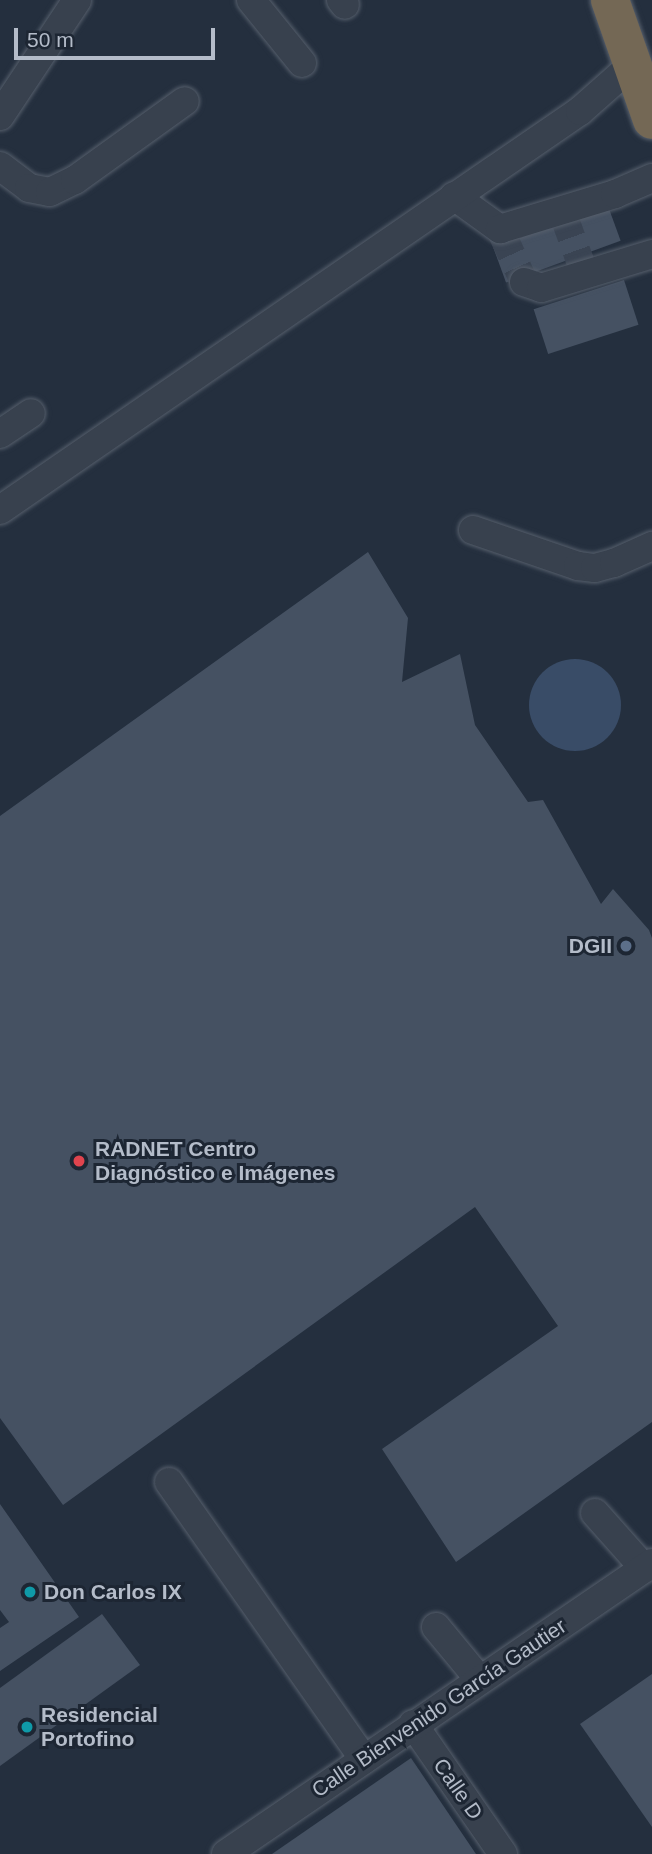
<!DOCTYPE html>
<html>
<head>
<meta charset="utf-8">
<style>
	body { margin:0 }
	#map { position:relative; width:652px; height:1854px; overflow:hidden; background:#242f3e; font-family:Helvetica,sans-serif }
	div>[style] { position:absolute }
	.water>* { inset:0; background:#394c67 }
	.round { border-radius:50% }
	.building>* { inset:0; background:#455162; transform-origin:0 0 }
	.minor-tunnel>* { height:28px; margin-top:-14px; transform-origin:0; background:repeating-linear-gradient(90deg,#3a4453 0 28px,transparent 0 42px) }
	.roads { filter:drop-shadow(0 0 2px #565f6c) drop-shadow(0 0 2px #565f6c) }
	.minor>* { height:28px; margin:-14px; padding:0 14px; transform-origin:14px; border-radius:14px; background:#38414e }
	.highway>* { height:38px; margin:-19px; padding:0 19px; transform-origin:19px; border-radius:19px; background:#746855 }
	.dots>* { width:19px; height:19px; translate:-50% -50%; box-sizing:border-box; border:4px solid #1d2633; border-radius:50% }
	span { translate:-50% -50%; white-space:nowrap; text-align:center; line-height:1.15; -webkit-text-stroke:6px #1d2633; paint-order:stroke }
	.poi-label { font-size:21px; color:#b4bcc9; font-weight:700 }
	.right { translate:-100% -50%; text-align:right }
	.left { translate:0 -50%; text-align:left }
	.street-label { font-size:21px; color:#b4bcc9 }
	.scale { position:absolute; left:14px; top:28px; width:201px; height:32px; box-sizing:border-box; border:4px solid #b4bcc9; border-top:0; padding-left:9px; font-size:21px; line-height:24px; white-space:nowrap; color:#b4bcc9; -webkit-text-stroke:5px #1d2633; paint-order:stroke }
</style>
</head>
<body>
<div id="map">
	<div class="water">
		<div class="round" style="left:529px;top:659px;width:92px;height:92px"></div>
	</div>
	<div class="building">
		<div style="left:608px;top:206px;width:37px;height:122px;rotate:70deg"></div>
		<div style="left:624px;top:280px;width:47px;height:95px;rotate:72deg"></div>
		<div style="clip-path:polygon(368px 552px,408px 618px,402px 682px,460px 654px,475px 725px,528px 802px,543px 800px,601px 904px,613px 889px,649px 930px,652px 938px,652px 1422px,456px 1562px,382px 1449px,558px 1326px,475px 1207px,63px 1505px,0 1418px,0 816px)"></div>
		<div style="clip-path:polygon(0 1504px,79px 1617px,0 1671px,0 1628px,9px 1622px,0 1610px)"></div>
		<div style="clip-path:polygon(102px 1614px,140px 1665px,0 1766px,0 1688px)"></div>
		<div style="clip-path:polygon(652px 1674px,652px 1827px,580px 1724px)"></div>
		<div style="clip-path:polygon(411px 1758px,476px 1854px,272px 1854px)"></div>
	</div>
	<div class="minor-tunnel">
		<div style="left:562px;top:211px;width:68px;rotate:70.2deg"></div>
		<div style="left:500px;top:229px;width:58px;rotate:65.6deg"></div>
	</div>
	<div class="roads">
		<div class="minor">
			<div style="left:251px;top:0;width:81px;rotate:51deg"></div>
			<div style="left:341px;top:0;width:6px;rotate:51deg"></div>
			<div style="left:0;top:116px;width:139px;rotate:-56.4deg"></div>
			<div style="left:0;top:166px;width:36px;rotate:37deg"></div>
			<div style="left:29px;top:188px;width:21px;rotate:11deg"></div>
			<div style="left:50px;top:192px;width:28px;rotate:-26deg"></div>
			<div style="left:75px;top:180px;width:135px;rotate:-35.7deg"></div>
			<div style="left:454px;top:196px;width:57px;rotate:35.7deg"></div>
			<div style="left:500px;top:229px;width:120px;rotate:-16.9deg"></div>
			<div style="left:615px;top:194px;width:40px;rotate:-23.4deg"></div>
			<div style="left:524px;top:282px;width:18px;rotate:19deg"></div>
			<div style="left:541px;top:288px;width:116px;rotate:-17deg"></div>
			<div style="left:0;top:434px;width:37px;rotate:-34deg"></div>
			<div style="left:0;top:510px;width:704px;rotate:-34.53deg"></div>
			<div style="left:580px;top:111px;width:69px;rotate:-41.5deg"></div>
			<div style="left:473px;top:530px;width:111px;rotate:18.9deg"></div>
			<div style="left:578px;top:566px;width:17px;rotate:7deg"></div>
			<div style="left:595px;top:568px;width:20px;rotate:-15deg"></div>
			<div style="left:614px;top:563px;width:42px;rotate:-24.1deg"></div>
			<div style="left:169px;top:1482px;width:339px;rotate:54.9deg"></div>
			<div style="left:595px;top:1513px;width:74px;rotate:48.3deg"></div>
			<div style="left:436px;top:1627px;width:67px;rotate:50.4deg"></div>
			<div style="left:413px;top:1724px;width:158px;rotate:55.3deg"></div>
			<div style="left:226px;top:1854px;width:516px;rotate:-34.34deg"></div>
		</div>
		<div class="highway">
			<div style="left:610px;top:0;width:127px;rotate:70.7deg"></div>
		</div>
	</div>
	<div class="dots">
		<div style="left:626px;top:946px;background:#5c6f8a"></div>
		<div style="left:79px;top:1161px;background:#e0444e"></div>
		<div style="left:30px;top:1592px;background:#0f9aa8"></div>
		<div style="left:27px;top:1727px;background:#0f9aa8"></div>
	</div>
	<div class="poi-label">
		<span class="right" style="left:612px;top:946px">DGII</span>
		<span class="left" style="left:95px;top:1161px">RADNET Centro<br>Diagnóstico e Imágenes</span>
		<span class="left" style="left:44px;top:1592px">Don Carlos IX</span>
		<span class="left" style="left:41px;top:1727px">Residencial<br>Portofino</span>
	</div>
	<div class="street-label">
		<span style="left:439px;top:1708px;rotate:-34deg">Calle Bienvenido García Gautier</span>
		<span style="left:458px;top:1789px;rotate:55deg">Calle D</span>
	</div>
	<div class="scale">50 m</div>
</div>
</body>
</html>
